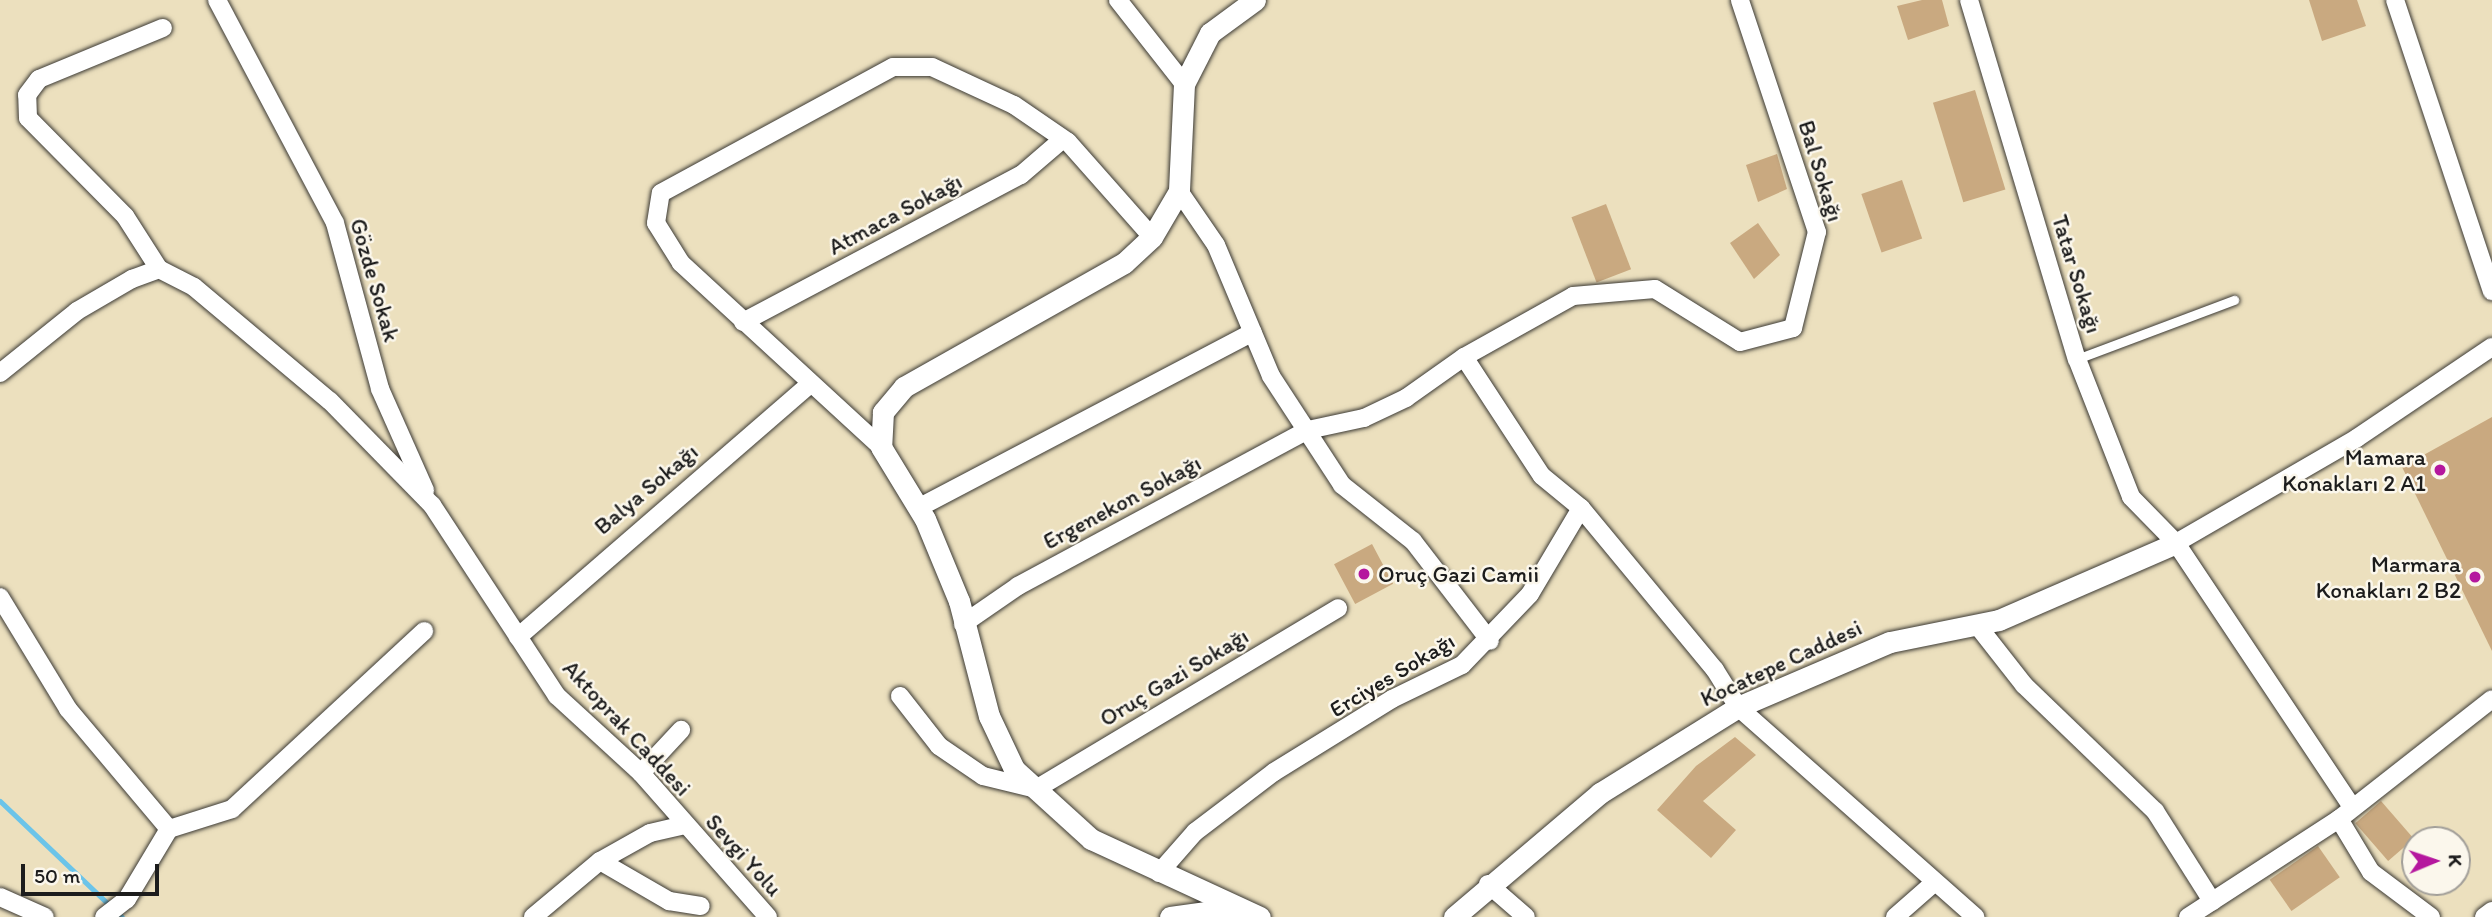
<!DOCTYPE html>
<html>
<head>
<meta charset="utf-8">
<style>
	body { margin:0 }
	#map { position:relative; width:2492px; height:917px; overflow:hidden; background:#ece0be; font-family:Itim,sans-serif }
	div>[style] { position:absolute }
	.stream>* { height:5px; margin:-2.5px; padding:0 2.5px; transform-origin:2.5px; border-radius:2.5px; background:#6bc4e9 }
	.building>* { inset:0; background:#c9a980; transform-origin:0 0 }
	.roads { filter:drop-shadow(0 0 2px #3b3934) drop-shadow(0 0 2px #3b3934) }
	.service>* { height:9px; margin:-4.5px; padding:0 4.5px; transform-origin:4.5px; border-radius:4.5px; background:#fff }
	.minor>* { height:18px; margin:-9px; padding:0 9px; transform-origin:9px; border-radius:9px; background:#fff }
	.tertiary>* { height:21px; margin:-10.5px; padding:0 10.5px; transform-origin:10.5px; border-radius:10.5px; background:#fff }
	.dots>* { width:19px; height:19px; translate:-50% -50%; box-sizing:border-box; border:4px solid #fbf7ec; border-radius:50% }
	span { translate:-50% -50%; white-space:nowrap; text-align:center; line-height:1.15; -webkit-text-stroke:5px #fbf7ec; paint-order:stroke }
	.street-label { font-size:23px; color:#1c1c1c }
	.poi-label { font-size:23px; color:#1c1c1c }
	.right { translate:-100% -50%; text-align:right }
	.left { translate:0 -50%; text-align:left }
	.north { position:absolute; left:2401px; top:826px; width:70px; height:70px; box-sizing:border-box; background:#fbf7ec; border:2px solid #a29f99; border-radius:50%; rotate:88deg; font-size:19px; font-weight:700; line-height:28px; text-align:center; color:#1c1c1c }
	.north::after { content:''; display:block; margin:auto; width:24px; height:32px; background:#b5179e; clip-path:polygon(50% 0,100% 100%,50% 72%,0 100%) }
	.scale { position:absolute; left:21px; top:864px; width:138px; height:32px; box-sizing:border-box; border:4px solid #1c1c1c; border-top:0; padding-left:9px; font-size:21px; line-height:24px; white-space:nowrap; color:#1c1c1c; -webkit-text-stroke:5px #fbf7ec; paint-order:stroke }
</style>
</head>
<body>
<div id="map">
	<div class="stream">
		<div style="left:0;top:801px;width:168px;rotate:43.6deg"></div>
	</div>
	<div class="building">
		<div style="clip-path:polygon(1922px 0,1942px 0,1949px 26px,1908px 40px,1897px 6px)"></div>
		<div style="clip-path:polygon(2309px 0,2357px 0,2366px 26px,2322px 41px)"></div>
		<div style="left:1975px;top:90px;width:104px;height:44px;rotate:73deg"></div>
		<div style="clip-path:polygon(1777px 154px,1787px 189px,1758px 202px,1746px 165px)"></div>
		<div style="left:1902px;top:180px;width:62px;height:43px;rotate:71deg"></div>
		<div style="left:1606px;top:204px;width:70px;height:37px;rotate:69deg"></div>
		<div style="clip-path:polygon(1758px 223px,1780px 255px,1754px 279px,1730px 243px)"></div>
		<div style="clip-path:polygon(2492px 417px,2492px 651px,2402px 467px)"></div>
		<div style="left:1372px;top:544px;width:45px;height:43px;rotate:62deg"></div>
		<div style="clip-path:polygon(1735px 737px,1756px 755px,1703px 801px,1736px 830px,1711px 858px,1657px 810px,1696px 766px)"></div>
		<div style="left:2381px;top:801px;width:50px;height:34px;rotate:49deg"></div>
		<div style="left:2318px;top:846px;width:38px;height:59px;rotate:55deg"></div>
	</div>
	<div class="roads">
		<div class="service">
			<div style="left:2077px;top:359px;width:168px;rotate:-20.6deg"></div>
		</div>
		<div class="minor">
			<div style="left:217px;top:0;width:252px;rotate:62.1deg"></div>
			<div style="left:335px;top:223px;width:172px;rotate:74.8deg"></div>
			<div style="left:380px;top:389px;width:111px;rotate:66deg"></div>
			<div style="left:1118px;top:0;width:107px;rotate:51.8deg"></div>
			<div style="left:1969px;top:0;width:375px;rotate:73.3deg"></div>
			<div style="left:2077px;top:359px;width:148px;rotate:68.6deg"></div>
			<div style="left:2131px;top:497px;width:64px;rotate:45.6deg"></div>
			<div style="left:2176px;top:543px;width:317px;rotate:56.3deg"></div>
			<div style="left:2395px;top:0;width:307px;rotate:71.6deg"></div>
			<div style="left:1179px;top:191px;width:65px;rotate:55.6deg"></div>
			<div style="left:1216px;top:245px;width:142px;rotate:67.2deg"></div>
			<div style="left:1271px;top:376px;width:130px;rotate:56.9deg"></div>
			<div style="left:1342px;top:485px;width:90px;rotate:38.3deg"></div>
			<div style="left:1413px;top:541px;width:126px;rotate:52.4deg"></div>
			<div style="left:159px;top:269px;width:63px;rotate:-122.7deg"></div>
			<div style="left:125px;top:216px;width:138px;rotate:-134.7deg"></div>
			<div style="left:28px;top:118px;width:23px;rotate:-92deg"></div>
			<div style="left:27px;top:95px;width:20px;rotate:-53deg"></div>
			<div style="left:39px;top:79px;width:134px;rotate:-22.4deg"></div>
			<div style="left:743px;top:322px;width:314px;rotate:-27.9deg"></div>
			<div style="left:1021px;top:175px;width:55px;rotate:-40.6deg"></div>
			<div style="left:1464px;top:357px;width:125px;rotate:-29.2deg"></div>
			<div style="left:1573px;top:296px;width:82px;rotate:-4.9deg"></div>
			<div style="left:1655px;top:289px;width:100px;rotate:31.9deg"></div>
			<div style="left:1740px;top:342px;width:55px;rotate:-14.8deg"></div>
			<div style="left:1793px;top:328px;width:99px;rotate:-76deg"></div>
			<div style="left:1817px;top:232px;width:244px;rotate:-108.4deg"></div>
			<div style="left:0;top:373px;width:99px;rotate:-38.8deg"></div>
			<div style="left:77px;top:311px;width:64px;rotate:-30.2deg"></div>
			<div style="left:132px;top:279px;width:29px;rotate:-20deg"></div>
			<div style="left:159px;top:269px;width:39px;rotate:27deg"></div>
			<div style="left:194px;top:287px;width:177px;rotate:40deg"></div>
			<div style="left:330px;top:401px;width:146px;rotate:45.6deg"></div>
			<div style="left:432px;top:505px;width:228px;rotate:56.8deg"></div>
			<div style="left:557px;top:696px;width:114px;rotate:42.5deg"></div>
			<div style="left:641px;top:773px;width:192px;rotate:48.6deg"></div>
			<div style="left:881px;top:447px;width:272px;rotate:-137.4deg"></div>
			<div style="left:681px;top:263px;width:47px;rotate:-122deg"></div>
			<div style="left:656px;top:223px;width:30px;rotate:-81deg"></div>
			<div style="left:661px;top:193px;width:264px;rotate:-28.5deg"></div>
			<div style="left:893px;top:67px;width:39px"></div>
			<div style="left:932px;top:67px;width:90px;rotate:24.9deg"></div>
			<div style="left:1014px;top:105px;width:65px;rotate:34.4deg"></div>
			<div style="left:1068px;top:142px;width:127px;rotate:48.5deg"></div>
			<div style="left:918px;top:508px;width:378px;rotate:-27.7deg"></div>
			<div style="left:2176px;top:543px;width:209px;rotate:-30.1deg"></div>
			<div style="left:2357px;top:438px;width:163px;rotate:-34deg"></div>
			<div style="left:0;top:597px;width:131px;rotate:58.7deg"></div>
			<div style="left:68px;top:709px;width:157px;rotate:49.9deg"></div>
			<div style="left:169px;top:829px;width:82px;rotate:121deg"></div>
			<div style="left:127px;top:899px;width:29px;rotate:142deg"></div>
			<div style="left:963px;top:624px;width:67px;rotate:-34.6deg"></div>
			<div style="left:1018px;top:586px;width:329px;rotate:-28.3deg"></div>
			<div style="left:1308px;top:430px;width:57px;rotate:-12.1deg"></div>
			<div style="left:1364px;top:418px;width:47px;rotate:-25.5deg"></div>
			<div style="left:1406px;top:398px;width:71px;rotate:-35.3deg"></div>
			<div style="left:1464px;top:357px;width:142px;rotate:56.8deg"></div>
			<div style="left:1542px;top:476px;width:50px;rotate:39.4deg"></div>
			<div style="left:1581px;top:508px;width:210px;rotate:50.4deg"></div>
			<div style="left:1715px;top:670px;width:44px;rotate:58.1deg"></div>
			<div style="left:1738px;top:707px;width:317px;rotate:41.5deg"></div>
			<div style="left:1977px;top:625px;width:76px;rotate:51.9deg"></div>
			<div style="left:2024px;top:685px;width:182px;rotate:43.9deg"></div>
			<div style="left:2155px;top:811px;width:107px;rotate:57.7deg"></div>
			<div style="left:518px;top:637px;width:386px;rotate:-40.9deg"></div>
			<div style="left:900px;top:696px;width:63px;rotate:52deg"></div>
			<div style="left:939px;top:746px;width:53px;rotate:34.3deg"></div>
			<div style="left:983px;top:776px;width:55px;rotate:13.8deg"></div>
			<div style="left:1036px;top:789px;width:352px;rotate:-30.9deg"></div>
			<div style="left:641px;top:773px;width:59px;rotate:-47.1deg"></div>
			<div style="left:2339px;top:819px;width:62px;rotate:58.9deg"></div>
			<div style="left:2371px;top:872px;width:75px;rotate:36.9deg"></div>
			<div style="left:169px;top:829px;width:66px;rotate:-17.6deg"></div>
			<div style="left:232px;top:809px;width:262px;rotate:-42.8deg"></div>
			<div style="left:600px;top:861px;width:80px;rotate:30.1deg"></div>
			<div style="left:669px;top:901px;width:32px;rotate:9deg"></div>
			<div style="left:1159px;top:873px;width:55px;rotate:-48.7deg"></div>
			<div style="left:1195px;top:832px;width:99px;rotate:-37.2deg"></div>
			<div style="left:1274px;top:772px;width:139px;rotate:-31.7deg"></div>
			<div style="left:1392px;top:699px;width:78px;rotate:-25.9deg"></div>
			<div style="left:1462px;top:665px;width:98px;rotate:-46.2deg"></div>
			<div style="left:1530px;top:594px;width:100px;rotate:-59.3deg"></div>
			<div style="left:1488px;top:884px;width:50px;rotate:41deg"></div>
			<div style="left:0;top:897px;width:49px;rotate:24deg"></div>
			<div style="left:533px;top:917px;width:87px;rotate:-39.9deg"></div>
			<div style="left:600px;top:861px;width:57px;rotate:-29.2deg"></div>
			<div style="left:650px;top:833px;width:35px;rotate:-13deg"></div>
			<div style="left:1895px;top:917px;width:53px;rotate:-41.2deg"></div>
			<div style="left:2188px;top:917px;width:180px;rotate:-33deg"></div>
			<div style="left:2339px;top:819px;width:194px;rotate:-38.1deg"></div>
			<div style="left:2484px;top:917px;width:10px;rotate:-37deg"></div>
		</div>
		<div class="tertiary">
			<div style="left:1255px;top:0;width:56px;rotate:143.7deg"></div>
			<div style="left:1210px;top:33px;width:57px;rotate:117deg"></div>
			<div style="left:1184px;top:84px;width:107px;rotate:92.7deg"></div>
			<div style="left:1179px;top:191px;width:53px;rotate:120.4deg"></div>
			<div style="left:1152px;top:237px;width:38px;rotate:137deg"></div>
			<div style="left:1124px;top:263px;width:253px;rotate:150.6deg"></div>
			<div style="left:904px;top:387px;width:33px;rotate:130deg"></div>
			<div style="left:883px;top:412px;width:35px;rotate:93deg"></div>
			<div style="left:881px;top:447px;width:84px;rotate:58.6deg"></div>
			<div style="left:925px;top:519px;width:89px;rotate:67.5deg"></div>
			<div style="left:959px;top:601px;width:119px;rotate:75.4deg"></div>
			<div style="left:989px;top:716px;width:59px;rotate:64.7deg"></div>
			<div style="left:1014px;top:769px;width:104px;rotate:42.3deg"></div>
			<div style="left:1091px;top:839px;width:186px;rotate:24.8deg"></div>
			<div style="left:1170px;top:917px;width:66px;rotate:-7.9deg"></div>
			<div style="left:1454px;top:917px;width:192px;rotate:-40.3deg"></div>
			<div style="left:1600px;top:793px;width:163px;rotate:-31.9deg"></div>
			<div style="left:1738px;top:707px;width:165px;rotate:-23.2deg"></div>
			<div style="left:1890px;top:642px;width:111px;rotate:-11.4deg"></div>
			<div style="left:1999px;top:620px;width:193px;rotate:-23.5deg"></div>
		</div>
	</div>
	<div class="dots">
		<div style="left:2440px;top:470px;background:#b5179e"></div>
		<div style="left:1364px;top:574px;background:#b5179e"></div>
		<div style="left:2475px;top:577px;background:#b5179e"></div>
	</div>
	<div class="street-label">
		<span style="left:1821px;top:171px;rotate:73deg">Bal Sokağı</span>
		<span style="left:895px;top:214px;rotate:-28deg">Atmaca Sokağı</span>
		<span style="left:2077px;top:274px;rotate:73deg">Tatar Sokağı</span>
		<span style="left:375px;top:280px;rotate:74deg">Gözde Sokak</span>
		<span style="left:646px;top:489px;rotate:-40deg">Balya Sokağı</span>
		<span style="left:1122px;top:502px;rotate:-28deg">Ergenekon Sokağı</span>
		<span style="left:1781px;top:663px;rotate:-25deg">Kocatepe Caddesi</span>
		<span style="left:1392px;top:675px;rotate:-31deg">Erciyes Sokağı</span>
		<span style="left:1174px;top:677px;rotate:-31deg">Oruç Gazi Sokağı</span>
		<span style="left:627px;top:728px;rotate:47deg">Aktoprak Caddesi</span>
		<span style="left:744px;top:855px;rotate:48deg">Sevgi Yolu</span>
	</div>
	<div class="poi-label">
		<span class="right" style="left:2426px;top:470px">Mamara<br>Konakları 2 A1</span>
		<span class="right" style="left:2461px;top:577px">Marmara<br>Konakları 2 B2</span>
		<span class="left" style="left:1378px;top:574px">Oruç Gazi Camii</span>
	</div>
	<div class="north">K</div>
	<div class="scale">50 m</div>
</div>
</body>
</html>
